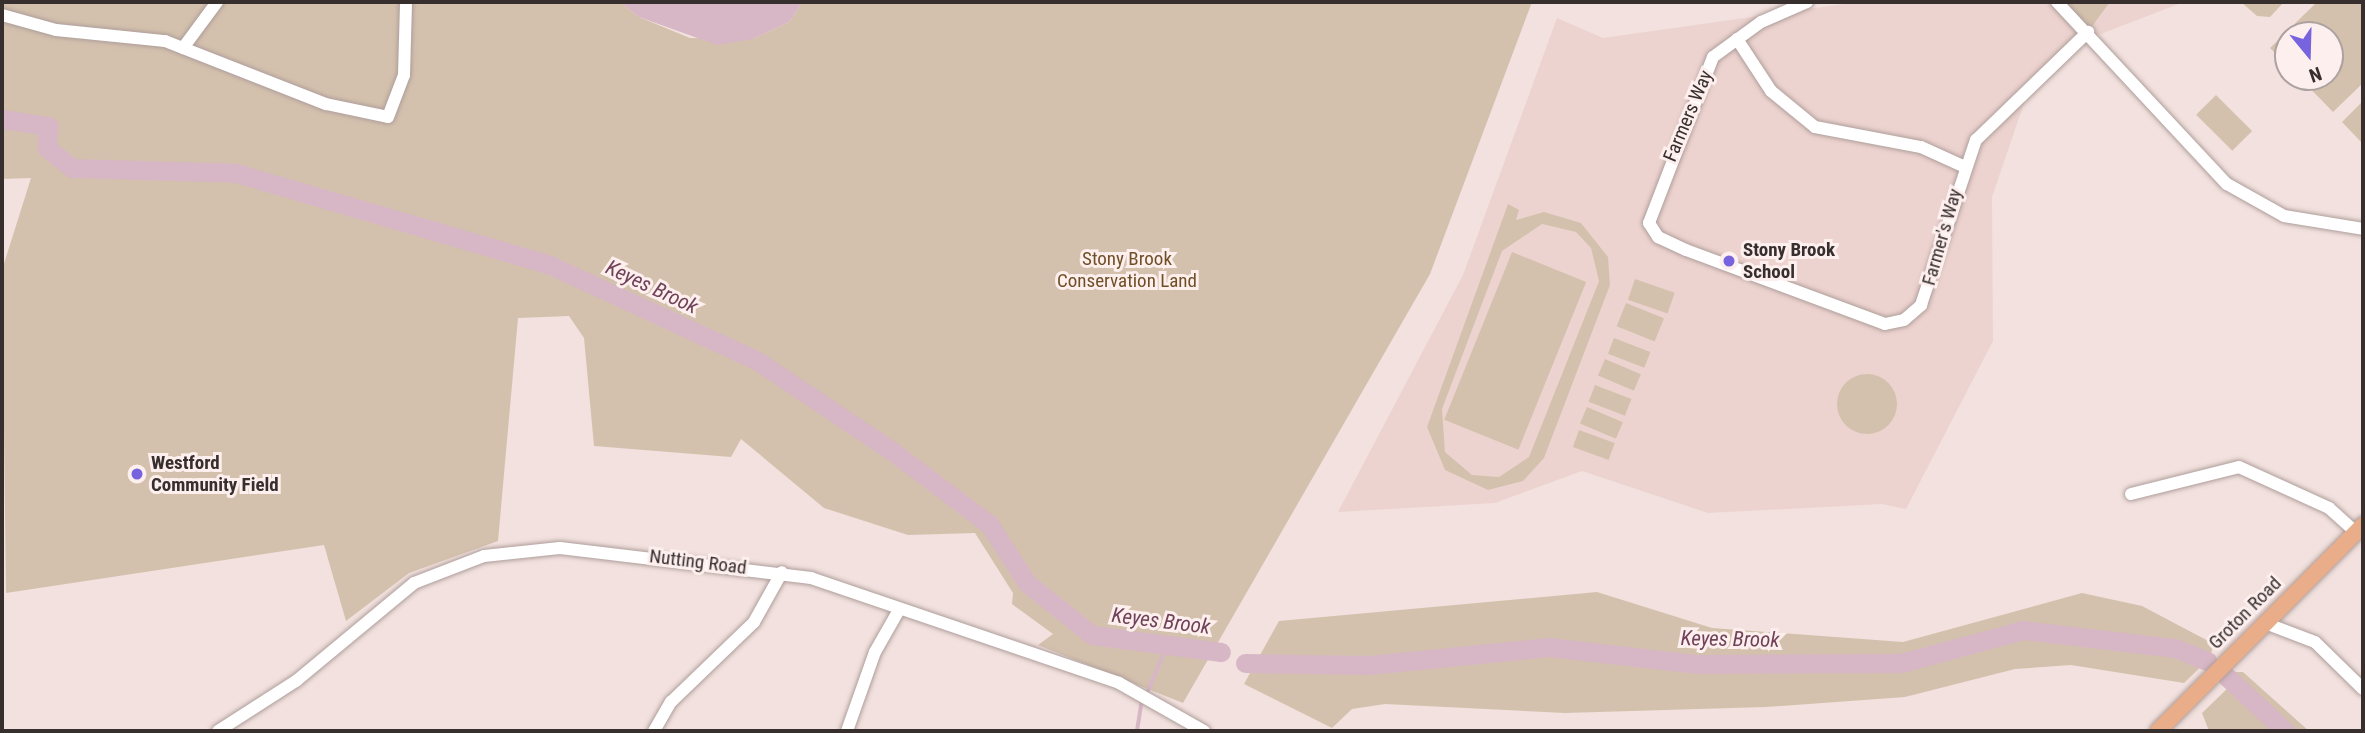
<!DOCTYPE html>
<html>
<head>
<meta charset="utf-8">
<style>
	body { margin:0 }
	#map { position:relative; width:2365px; height:733px; overflow:hidden; background:#f2e1de; font-family:"Roboto Condensed",sans-serif }
	div>[style] { position:absolute }
	.built>* { inset:0; background:#edd3cf }
	.green>* { inset:0; background:#d4c1ad; transform-origin:0 0 }
	.round { border-radius:50% }
	.water>* { inset:0; background:#d7b6c5 }
	.stream>* { height:3.5px; margin:-1.75px; padding:0 1.75px; transform-origin:1.75px; border-radius:1.75px; background:#d7b6c5 }
	.river>* { height:19px; margin:-9.5px; padding:0 9.5px; transform-origin:9.5px; border-radius:9.5px; background:#d7b6c5 }
	.roads { filter:drop-shadow(0 0 2px #ae9e9b) drop-shadow(0 0 2px #ae9e9b) }
	.minor>* { height:12px; margin:-6px; padding:0 6px; transform-origin:6px; border-radius:6px; background:#fff }
	.major>* { height:16px; margin:-8px; padding:0 8px; transform-origin:8px; border-radius:8px; background:#e9ad89 }
	.dots>* { width:19px; height:19px; translate:-50% -50%; box-sizing:border-box; border:4px solid #fdefed; border-radius:50% }
	span { translate:-50% -50%; white-space:nowrap; text-align:center; line-height:1.15; -webkit-text-stroke:6px #fdefed; paint-order:stroke }
	.street-label { font-size:19px; color:#362f2e }
	.poi-label { font-size:19px; color:#362f2e; font-weight:700 }
	.left { translate:0 -50%; text-align:left }
	.park-label { font-size:19px; color:#704f26 }
	.water-label { font-size:21px; color:#70425a; font-style:italic }
	.frame { position:absolute; inset:0; border:4px solid #362f2e; pointer-events:none }
	.north { position:absolute; left:2274px; top:21px; width:70px; height:70px; box-sizing:border-box; background:#fdefed; border:2px solid #ada2a1; border-radius:50%; rotate:161deg; font-size:19px; font-weight:700; line-height:28px; text-align:center; color:#362f2e }
	.north::after { content:''; display:block; margin:auto; width:24px; height:32px; background:#7763de; clip-path:polygon(50% 0,100% 100%,50% 72%,0 100%) }
</style>
</head>
<body>
<div id="map">
	<div class="built">
		<div style="clip-path:polygon(1858px 2px,2056px 2px,2088px 32px,2110px 2px,2184px 2px,2072px 45px,2032px 80px,1992px 197px,1993px 341px,1906px 509px,1882px 504px,1708px 513px,1582px 471px,1495px 503px,1338px 512px,1463px 275px,1557px 18px,1603px 38px)"></div>
	</div>
	<div class="green">
		<div style="clip-path:polygon(2px 2px,620px 2px,639px 17px,690px 38px,753px 39px,789px 22px,803px 2px,1532px 2px,1430px 274px,1183px 703px,1038px 645px,1053px 634px,1012px 604px,1013px 593px,975px 533px,908px 535px,824px 508px,741px 439px,731px 457px,594px 446px,584px 338px,569px 316px,518px 318px,498px 541px,409px 573px,346px 621px,324px 545px,6px 593px,2px 270px,31px 178px,2px 179px)"></div>
		<div style="clip-path:polygon(2057px 2px,2110px 2px,2088px 32px)"></div>
		<div style="clip-path:polygon(2241px 2px,2284px 2px,2270px 17px,2257px 16px)"></div>
		<div style="clip-path:polygon(2317px 2px,2363px 2px,2363px 83px,2333px 112px,2299px 77px,2330px 77px,2330px 35px,2288px 35px,2288px 66px,2270px 48px)"></div>
		<div style="left:2216px;top:95px;width:51px;height:28px;rotate:45deg"></div>
		<div style="clip-path:polygon(2363px 101px,2363px 144px,2342px 122px)"></div>
		<div style="clip-path:polygon(evenodd,1508px 204px,1519px 210px,1516px 220px,1544px 212px,1581px 223px,1608px 257px,1610px 285px,1544px 458px,1523px 481px,1488px 490px,1445px 470px,1427px 427px,1508px 204px,1542px 224px,1576px 232px,1591px 248px,1599px 281px,1529px 457px,1499px 477px,1472px 475px,1445px 452px,1442px 409px,1502px 251px,1542px 224px)"></div>
		<div style="left:1512px;top:252px;width:80px;height:181px;rotate:22deg"></div>
		<div style="left:1635px;top:279px;width:42px;height:22px;rotate:19deg"></div>
		<div style="left:1626px;top:303px;width:41px;height:25px;rotate:22deg"></div>
		<div style="left:1614px;top:338px;width:39px;height:17px;rotate:21deg"></div>
		<div style="left:1605px;top:359px;width:39px;height:18px;rotate:23deg"></div>
		<div class="round" style="left:1837px;top:374px;width:60px;height:60px"></div>
		<div style="left:1595px;top:385px;width:39px;height:18px;rotate:21deg"></div>
		<div style="left:1587px;top:407px;width:39px;height:18px;rotate:23deg"></div>
		<div style="left:1579px;top:430px;width:38px;height:18px;rotate:20deg"></div>
		<div style="clip-path:polygon(1597px 592px,1712px 628px,1903px 642px,2082px 593px,2142px 606px,2214px 644px,2209px 659px,2184px 683px,2071px 665px,2015px 669px,1905px 697px,1766px 707px,1565px 713px,1385px 704px,1352px 709px,1332px 728px,1244px 684px,1279px 621px)"></div>
		<div style="clip-path:polygon(2229px 672px,2243px 672px,2309px 731px,2209px 731px,2202px 713px,2227px 689px,2223px 678px)"></div>
	</div>
	<div class="water">
		<div style="clip-path:polygon(620px 2px,803px 2px,789px 22px,753px 39px,717px 45px,639px 17px)"></div>
	</div>
	<div class="stream">
		<div style="left:1148px;top:691px;width:54px;rotate:-67.2deg"></div>
		<div style="left:1137px;top:731px;width:31px;rotate:-81deg"></div>
	</div>
	<div class="river">
		<div style="left:2px;top:119px;width:47px;rotate:8.7deg"></div>
		<div style="left:48px;top:126px;width:22px;rotate:93deg"></div>
		<div style="left:47px;top:148px;width:32px;rotate:39deg"></div>
		<div style="left:72px;top:168px;width:164px;rotate:1.7deg"></div>
		<div style="left:236px;top:173px;width:327px;rotate:16.3deg"></div>
		<div style="left:550px;top:265px;width:227px;rotate:24.8deg"></div>
		<div style="left:756px;top:360px;width:164px;rotate:33.8deg"></div>
		<div style="left:892px;top:451px;width:121px;rotate:37deg"></div>
		<div style="left:989px;top:524px;width:70px;rotate:57.2deg"></div>
		<div style="left:1027px;top:583px;width:83px;rotate:38.7deg"></div>
		<div style="left:1092px;top:635px;width:130px;rotate:7.5deg"></div>
		<div style="left:1245px;top:663px;width:124px;rotate:0.9deg"></div>
		<div style="left:1369px;top:665px;width:181px;rotate:-5.7deg"></div>
		<div style="left:1549px;top:647px;width:149px;rotate:6.6deg"></div>
		<div style="left:1697px;top:664px;width:204px;rotate:-0.3deg"></div>
		<div style="left:1901px;top:663px;width:126px;rotate:-15.1deg"></div>
		<div style="left:2023px;top:630px;width:153px;rotate:6.8deg"></div>
		<div style="left:2175px;top:648px;width:35px;rotate:22deg"></div>
		<div style="left:2226px;top:676px;width:81px;rotate:43deg"></div>
	</div>
	<div class="roads">
		<div class="minor">
			<div style="left:1807px;top:2px;width:50px;rotate:156.5deg"></div>
			<div style="left:1761px;top:22px;width:59px;rotate:143.9deg"></div>
			<div style="left:1713px;top:57px;width:178px;rotate:111.1deg"></div>
			<div style="left:1649px;top:223px;width:17px;rotate:57deg"></div>
			<div style="left:1658px;top:237px;width:31px;rotate:25deg"></div>
			<div style="left:1686px;top:250px;width:212px;rotate:20.4deg"></div>
			<div style="left:1885px;top:324px;width:19px;rotate:-12deg"></div>
			<div style="left:1904px;top:320px;width:23px;rotate:-41deg"></div>
			<div style="left:1921px;top:305px;width:174px;rotate:-71.6deg"></div>
			<div style="left:1976px;top:140px;width:156px;rotate:-44deg"></div>
			<div style="left:2057px;top:2px;width:249px;rotate:47deg"></div>
			<div style="left:2227px;top:184px;width:65px;rotate:29.3deg"></div>
			<div style="left:2284px;top:216px;width:80px;rotate:9.3deg"></div>
			<div style="left:2px;top:15px;width:56px;rotate:15.5deg"></div>
			<div style="left:56px;top:30px;width:110px;rotate:5.8deg"></div>
			<div style="left:165px;top:41px;width:173px;rotate:21.4deg"></div>
			<div style="left:326px;top:104px;width:63px;rotate:11.8deg"></div>
			<div style="left:388px;top:117px;width:45px;rotate:-69.1deg"></div>
			<div style="left:404px;top:75px;width:73px;rotate:-88.4deg"></div>
			<div style="left:1737px;top:39px;width:62px;rotate:56.8deg"></div>
			<div style="left:1771px;top:91px;width:57px;rotate:39.3deg"></div>
			<div style="left:1815px;top:127px;width:108px;rotate:10.7deg"></div>
			<div style="left:1921px;top:147px;width:46px;rotate:24.3deg"></div>
			<div style="left:183px;top:48px;width:57px;rotate:-53.5deg"></div>
			<div style="left:2131px;top:494px;width:111px;rotate:-14deg"></div>
			<div style="left:2239px;top:467px;width:99px;rotate:24.5deg"></div>
			<div style="left:2329px;top:508px;width:36px;rotate:42deg"></div>
			<div style="left:2265px;top:623px;width:53px;rotate:20.8deg"></div>
			<div style="left:2315px;top:642px;width:67px;rotate:44.4deg"></div>
			<div style="left:218px;top:731px;width:93px;rotate:-32.7deg"></div>
			<div style="left:296px;top:681px;width:153px;rotate:-39.7deg"></div>
			<div style="left:414px;top:583px;width:75px;rotate:-21.1deg"></div>
			<div style="left:484px;top:556px;width:76px;rotate:-6deg"></div>
			<div style="left:560px;top:548px;width:253px;rotate:6.8deg"></div>
			<div style="left:811px;top:578px;width:325px;rotate:18.8deg"></div>
			<div style="left:1119px;top:683px;width:98px;rotate:29.5deg"></div>
			<div style="left:654px;top:731px;width:34px;rotate:-60deg"></div>
			<div style="left:671px;top:702px;width:115px;rotate:-43.9deg"></div>
			<div style="left:754px;top:622px;width:57px;rotate:-60.8deg"></div>
			<div style="left:847px;top:731px;width:84px;rotate:-70.5deg"></div>
			<div style="left:875px;top:652px;width:48px;rotate:-60.3deg"></div>
		</div>
		<div class="major">
			<div style="left:2158px;top:731px;width:291px;rotate:-45.1deg"></div>
		</div>
	</div>
	<div class="dots">
		<div style="left:1729px;top:261px;background:#7763de"></div>
		<div style="left:137px;top:474px;background:#7763de"></div>
	</div>
	<div class="street-label">
		<span style="left:1688px;top:116px;rotate:-67deg">Farmers Way</span>
		<span style="left:1942px;top:237px;rotate:-74deg">Farmer's Way</span>
		<span style="left:698px;top:562px;rotate:7deg">Nutting Road</span>
		<span style="left:2245px;top:613px;rotate:-45deg">Groton Road</span>
	</div>
	<div class="poi-label">
		<span class="left" style="left:1743px;top:261px">Stony Brook<br>School</span>
		<span class="left" style="left:151px;top:474px">Westford<br>Community Field</span>
	</div>
	<div class="park-label">
		<span style="left:1127px;top:270px">Stony Brook<br>Conservation Land</span>
	</div>
	<div class="water-label">
		<span style="left:652px;top:287px;rotate:25deg">Keyes Brook</span>
		<span style="left:1161px;top:621px;rotate:7deg">Keyes Brook</span>
		<span style="left:1730px;top:639px;rotate:1deg">Keyes Brook</span>
	</div>
	<div class="frame"></div>
	<div class="north">N</div>
</div>
</body>
</html>
